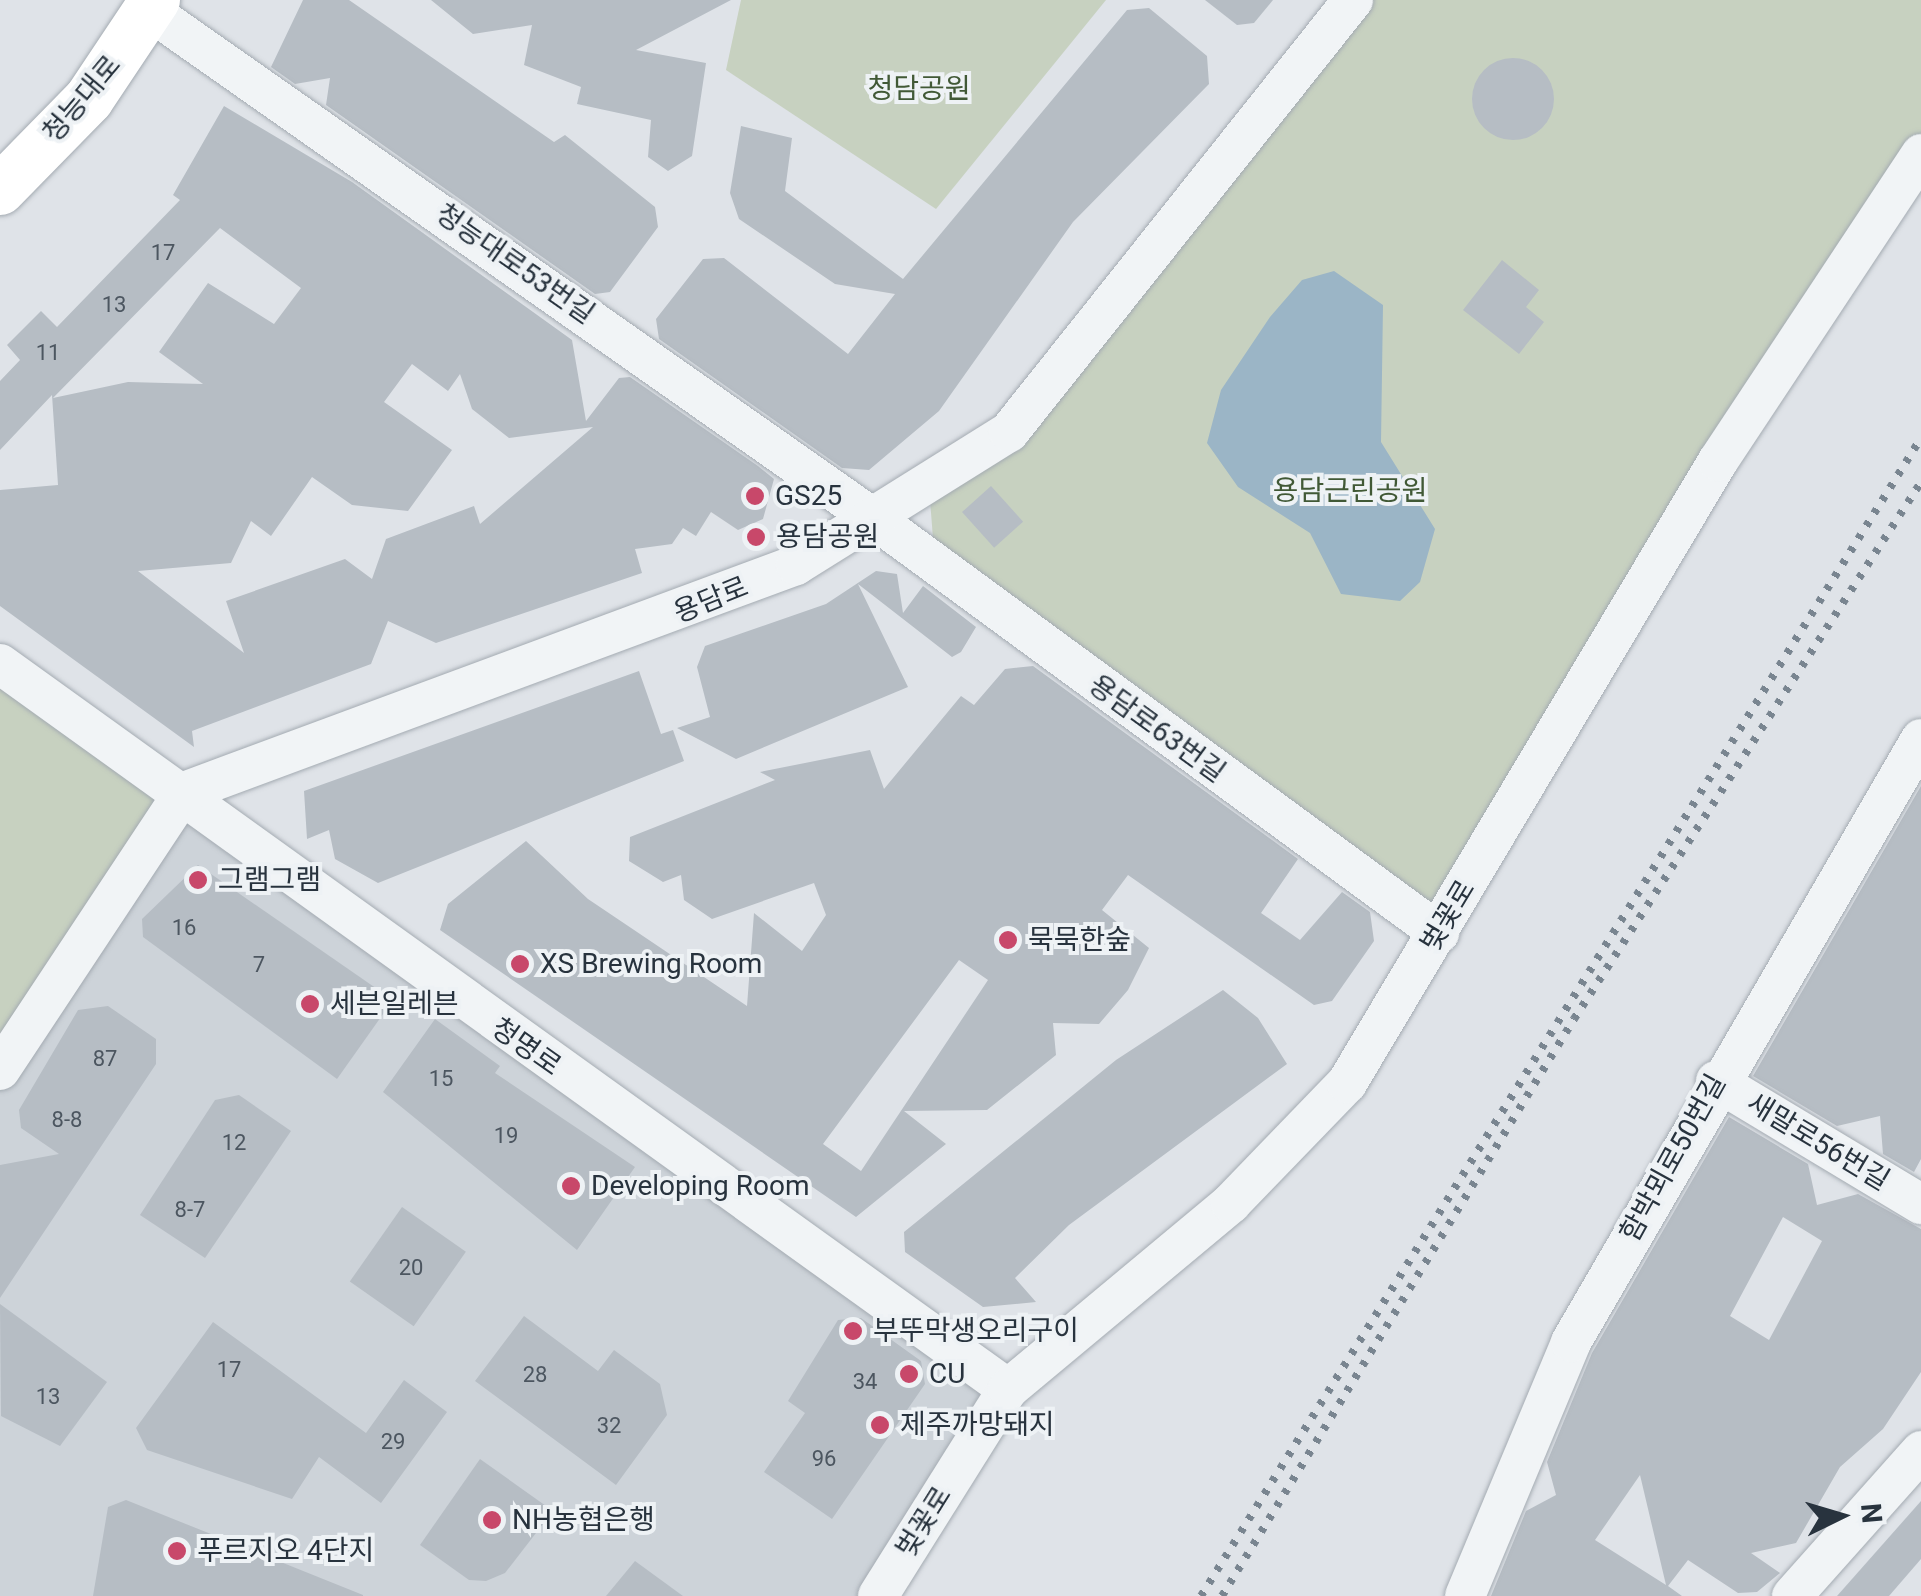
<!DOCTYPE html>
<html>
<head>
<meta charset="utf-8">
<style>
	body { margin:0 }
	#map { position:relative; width:1921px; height:1596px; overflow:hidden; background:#dfe3e8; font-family:Roboto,"Noto Sans KR",sans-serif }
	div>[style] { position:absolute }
	.built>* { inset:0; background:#cdd3d9 }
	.green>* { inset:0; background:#c7d1c0 }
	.water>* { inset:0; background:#9bb5c6 }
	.building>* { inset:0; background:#b6bdc4; transform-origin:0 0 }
	.round { border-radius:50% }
	.roads { filter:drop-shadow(0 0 2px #a4abb2) drop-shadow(0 0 2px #a4abb2) }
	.minor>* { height:40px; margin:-20px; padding:0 20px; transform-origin:20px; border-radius:20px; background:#f1f4f6 }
	.major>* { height:50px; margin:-25px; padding:0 25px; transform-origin:25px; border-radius:25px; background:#fff }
	.rail>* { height:8px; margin-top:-4px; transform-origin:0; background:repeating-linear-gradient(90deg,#798590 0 5px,transparent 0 15px) }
	.dots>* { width:28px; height:28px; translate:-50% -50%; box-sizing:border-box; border:5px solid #eef2f5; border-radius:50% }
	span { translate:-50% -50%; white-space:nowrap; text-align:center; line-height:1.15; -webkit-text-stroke:8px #eef2f5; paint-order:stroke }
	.number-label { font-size:22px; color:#4c5660 }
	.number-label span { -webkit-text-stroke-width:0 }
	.park-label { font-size:28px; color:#415936 }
	.street-label { font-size:28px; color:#28333e }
	.poi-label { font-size:28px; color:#28333e }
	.left { translate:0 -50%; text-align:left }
	.north { position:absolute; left:1791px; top:1466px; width:100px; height:100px; -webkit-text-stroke:8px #eef2f5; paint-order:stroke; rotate:85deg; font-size:28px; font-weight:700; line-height:40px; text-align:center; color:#28333e }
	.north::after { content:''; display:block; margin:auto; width:35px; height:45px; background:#28333e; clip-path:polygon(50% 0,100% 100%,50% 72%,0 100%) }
</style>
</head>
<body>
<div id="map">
	<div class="built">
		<div style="clip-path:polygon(0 664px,1008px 1389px,878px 1596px,0 1596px)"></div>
	</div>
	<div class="green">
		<div style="clip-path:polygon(741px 0,1106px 0,936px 209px,726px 70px)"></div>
		<div style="clip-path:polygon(1353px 0,1921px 0,1921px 156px,1439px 933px,935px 564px,929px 487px,998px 440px)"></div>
		<div style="clip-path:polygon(0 664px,184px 792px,0 1058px)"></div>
	</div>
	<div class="water">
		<div style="clip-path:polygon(1334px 271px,1383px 305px,1381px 442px,1435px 529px,1420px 582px,1400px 601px,1341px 594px,1310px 533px,1238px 487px,1207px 443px,1221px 390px,1270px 317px,1302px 280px)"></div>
	</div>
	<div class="building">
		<div style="clip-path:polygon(303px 0,349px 0,554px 142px,565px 135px,655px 207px,658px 227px,610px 292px,595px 294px,326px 105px,330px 78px,295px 84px,271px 67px)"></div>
		<div style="clip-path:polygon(431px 0,731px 0,636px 50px,706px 63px,692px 156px,668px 171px,648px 157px,651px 120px,577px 104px,581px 87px,524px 65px,532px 25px,473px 34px)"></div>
		<div style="clip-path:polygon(1205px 0,1273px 0,1254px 23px,1237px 25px)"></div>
		<div style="clip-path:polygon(1149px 8px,1207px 56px,1209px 84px,1073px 222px,939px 411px,869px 470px,842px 468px,659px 339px,656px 319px,703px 259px,724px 258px,848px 354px,895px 294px,835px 284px,739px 219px,730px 193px,741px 126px,792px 138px,785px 191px,903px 279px,1127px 10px)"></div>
		<div class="round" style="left:1472px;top:58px;width:82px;height:82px"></div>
		<div style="clip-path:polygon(evenodd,224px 106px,352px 182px,572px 340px,586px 421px,619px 378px,630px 377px,758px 466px,774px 479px,763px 519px,738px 530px,711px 512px,696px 536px,683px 528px,672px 544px,635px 549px,642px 573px,436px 643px,388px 621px,371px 664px,192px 731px,194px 747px,0 606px,0 490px,58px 485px,52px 395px,0 450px,0 381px,20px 360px,7px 345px,41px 311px,57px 327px,180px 200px,173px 195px,224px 106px,220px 228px,301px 288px,274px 324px,208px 283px,159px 352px,203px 384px,128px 382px,53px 398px,220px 228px,224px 106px,412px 364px,448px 391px,460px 374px,472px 409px,509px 438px,593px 427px,480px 524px,474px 506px,386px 539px,372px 579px,345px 559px,226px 601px,244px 653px,138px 571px,231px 563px,251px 521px,271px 536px,312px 477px,352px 505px,408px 511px,452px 450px,384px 402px,412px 364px)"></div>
		<div style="clip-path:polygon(1502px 260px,1539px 290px,1526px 307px,1544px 322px,1519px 354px,1463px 310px)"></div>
		<div style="left:991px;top:486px;width:48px;height:39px;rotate:48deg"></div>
		<div style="clip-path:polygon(876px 571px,897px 574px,903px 613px,923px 586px,976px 627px,961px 652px,952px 657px,858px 584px,908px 687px,736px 759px,677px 728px,710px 717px,697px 667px,705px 646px,826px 604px)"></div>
		<div style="clip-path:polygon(evenodd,1033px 666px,1298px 859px,1261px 913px,1300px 940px,1342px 892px,1370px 912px,1374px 941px,1332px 1001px,1314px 1005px,1128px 875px,1102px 910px,1149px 948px,1128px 990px,1099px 1024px,1053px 1023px,1056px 1055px,987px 1110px,904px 1111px,946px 1144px,856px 1217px,440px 930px,448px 904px,526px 841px,588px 899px,747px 1006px,754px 913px,802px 951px,826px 915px,814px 883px,712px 919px,684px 900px,681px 875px,663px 882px,629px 861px,630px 837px,775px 780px,760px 772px,870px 750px,884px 789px,961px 696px,974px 705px,1005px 669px,1033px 666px,959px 960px,988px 980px,861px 1171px,823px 1144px,959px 960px)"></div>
		<div style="clip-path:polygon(639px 671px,661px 734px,673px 730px,684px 761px,378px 883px,335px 859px,329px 830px,307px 839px,304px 791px)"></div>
		<div style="clip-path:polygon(1921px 786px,1921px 1159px,1914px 1172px,1883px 1154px,1880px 1116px,1837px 1126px,1753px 1076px)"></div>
		<div style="clip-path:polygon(198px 865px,393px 1000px,337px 1079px,143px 937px,142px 919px)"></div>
		<div style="clip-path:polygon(1223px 990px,1258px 1018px,1287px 1064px,1069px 1225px,1015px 1278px,1036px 1302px,983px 1307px,905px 1252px,904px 1232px,1116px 1060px)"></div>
		<div style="clip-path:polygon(108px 1006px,156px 1039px,156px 1064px,0 1298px,0 1165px,59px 1154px,21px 1128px,19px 1110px,78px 1010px)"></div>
		<div style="clip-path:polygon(435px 1019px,500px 1066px,495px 1073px,635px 1167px,577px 1250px,383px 1092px)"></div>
		<div style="clip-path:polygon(239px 1095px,291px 1131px,205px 1258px,140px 1215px,215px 1100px)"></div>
		<div style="clip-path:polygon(evenodd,1729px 1117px,1808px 1164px,1817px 1205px,1858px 1194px,1921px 1229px,1921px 1372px,1883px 1429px,1840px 1467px,1796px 1543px,1751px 1553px,1780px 1573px,1757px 1592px,1738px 1593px,1688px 1560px,1668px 1586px,1682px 1596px,1491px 1596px,1526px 1511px,1556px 1495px,1547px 1462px,1592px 1353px,1729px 1117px,1783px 1217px,1822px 1241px,1769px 1340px,1730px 1316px,1783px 1217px,1729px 1117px,1640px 1475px,1666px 1585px,1595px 1540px,1640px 1475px)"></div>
		<div style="left:402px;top:1207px;width:78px;height:91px;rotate:35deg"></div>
		<div style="clip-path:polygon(0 1304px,107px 1382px,60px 1446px,1px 1416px)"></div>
		<div style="clip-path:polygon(524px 1316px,598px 1371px,614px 1350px,660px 1384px,667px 1415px,616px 1485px,475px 1381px)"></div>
		<div style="clip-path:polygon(861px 1318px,921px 1361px,925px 1384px,832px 1519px,764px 1472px,805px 1413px,788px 1401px,838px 1320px)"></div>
		<div style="clip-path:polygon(213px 1322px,366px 1433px,404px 1380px,447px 1412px,381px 1503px,319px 1457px,292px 1499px,147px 1450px,136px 1428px)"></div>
		<div style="clip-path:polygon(480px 1459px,553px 1511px,505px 1573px,486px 1581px,469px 1580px,420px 1545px)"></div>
		<div style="clip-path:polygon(126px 1500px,363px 1595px,363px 1596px,93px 1596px,108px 1507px)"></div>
		<div style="clip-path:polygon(1921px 1501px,1921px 1559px,1889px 1596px,1837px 1596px)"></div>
		<div style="clip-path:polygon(635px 1561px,683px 1596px,606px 1596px)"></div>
	</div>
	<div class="roads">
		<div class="minor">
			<div style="left:150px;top:11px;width:888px;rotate:35.05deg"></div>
			<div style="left:877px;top:521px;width:697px;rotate:36.24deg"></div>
			<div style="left:0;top:664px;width:1242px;rotate:35.73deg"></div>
			<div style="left:0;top:1070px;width:333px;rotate:-56.5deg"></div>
			<div style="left:184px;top:792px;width:653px;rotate:-20.35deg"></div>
			<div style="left:796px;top:565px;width:251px;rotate:-32deg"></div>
			<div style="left:1009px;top:432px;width:552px;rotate:-51.47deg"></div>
			<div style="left:1716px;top:1081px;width:239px;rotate:31deg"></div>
			<div style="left:878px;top:1596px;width:244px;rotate:-57.9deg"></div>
			<div style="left:1008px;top:1389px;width:290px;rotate:-39.8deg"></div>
			<div style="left:1231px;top:1203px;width:167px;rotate:-46deg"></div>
			<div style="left:1347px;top:1083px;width:724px;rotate:-59.19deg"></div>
			<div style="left:1718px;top:461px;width:368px;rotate:-56.5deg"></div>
			<div style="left:1465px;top:1596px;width:275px;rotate:-67.3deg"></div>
			<div style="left:1571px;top:1342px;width:697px;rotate:-59.87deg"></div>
			<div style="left:1792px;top:1596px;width:194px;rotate:-48.3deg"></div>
		</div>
		<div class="major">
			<div style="left:0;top:190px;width:127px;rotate:-45.6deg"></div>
			<div style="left:89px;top:99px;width:119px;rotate:-56.3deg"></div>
		</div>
	</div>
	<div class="rail">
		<div style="left:1201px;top:1596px;width:1364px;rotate:-58.13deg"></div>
		<div style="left:1222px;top:1596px;width:676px;rotate:-58.61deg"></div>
		<div style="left:1574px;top:1019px;width:639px;rotate:-57.13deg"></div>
	</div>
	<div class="dots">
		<div style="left:755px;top:496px;background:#c8486a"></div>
		<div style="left:756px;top:537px;background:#c8486a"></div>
		<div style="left:198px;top:880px;background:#c8486a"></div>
		<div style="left:1008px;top:940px;background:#c8486a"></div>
		<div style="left:520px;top:964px;background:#c8486a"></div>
		<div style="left:310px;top:1004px;background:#c8486a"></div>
		<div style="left:571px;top:1186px;background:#c8486a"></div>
		<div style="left:853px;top:1331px;background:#c8486a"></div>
		<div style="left:909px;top:1374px;background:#c8486a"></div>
		<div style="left:880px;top:1425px;background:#c8486a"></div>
		<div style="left:492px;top:1520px;background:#c8486a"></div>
		<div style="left:177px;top:1551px;background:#c8486a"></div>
	</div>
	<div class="number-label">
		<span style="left:163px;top:253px">17</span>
		<span style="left:114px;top:305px">13</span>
		<span style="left:48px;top:353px">11</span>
		<span style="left:184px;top:928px">16</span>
		<span style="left:259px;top:965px">7</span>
		<span style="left:105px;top:1059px">87</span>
		<span style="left:441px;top:1079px">15</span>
		<span style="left:67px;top:1120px">8-8</span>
		<span style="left:506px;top:1136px">19</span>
		<span style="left:234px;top:1143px">12</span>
		<span style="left:190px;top:1210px">8-7</span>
		<span style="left:411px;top:1268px">20</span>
		<span style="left:229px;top:1370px">17</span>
		<span style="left:535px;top:1375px">28</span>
		<span style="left:865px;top:1382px">34</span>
		<span style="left:48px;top:1397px">13</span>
		<span style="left:609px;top:1426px">32</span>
		<span style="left:393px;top:1442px">29</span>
		<span style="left:824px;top:1459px">96</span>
	</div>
	<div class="park-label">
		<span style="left:919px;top:89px">청담공원</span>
		<span style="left:1350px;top:491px">용담근린공원</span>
	</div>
	<div class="street-label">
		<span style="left:82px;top:99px;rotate:-50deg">청능대로</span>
		<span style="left:515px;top:264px;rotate:35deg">청능대로53번길</span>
		<span style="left:711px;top:600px;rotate:-22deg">용담로</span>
		<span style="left:1157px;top:729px;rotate:36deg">용담로63번길</span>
		<span style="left:1448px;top:916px;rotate:-59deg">벚꽃로</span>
		<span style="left:526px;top:1047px;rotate:35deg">청명로</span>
		<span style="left:1818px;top:1142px;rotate:31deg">새말로56번길</span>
		<span style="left:1673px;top:1158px;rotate:-61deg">함박뫼로50번길</span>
		<span style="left:924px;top:1522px;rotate:-58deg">벚꽃로</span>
	</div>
	<div class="poi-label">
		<span class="left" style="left:775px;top:496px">GS25</span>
		<span class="left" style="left:776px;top:537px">용담공원</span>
		<span class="left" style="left:218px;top:880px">그램그램</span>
		<span class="left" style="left:1028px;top:940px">묵묵한숲</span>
		<span class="left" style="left:540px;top:964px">XS Brewing Room</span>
		<span class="left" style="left:330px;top:1004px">세븐일레븐</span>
		<span class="left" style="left:591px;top:1186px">Developing Room</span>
		<span class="left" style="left:873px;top:1331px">부뚜막생오리구이</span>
		<span class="left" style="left:929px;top:1374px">CU</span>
		<span class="left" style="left:900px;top:1425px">제주까망돼지</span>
		<span class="left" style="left:512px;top:1520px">NH농협은행</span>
		<span class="left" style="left:197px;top:1551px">푸르지오 4단지</span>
	</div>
	<div class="north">N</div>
</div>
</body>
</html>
